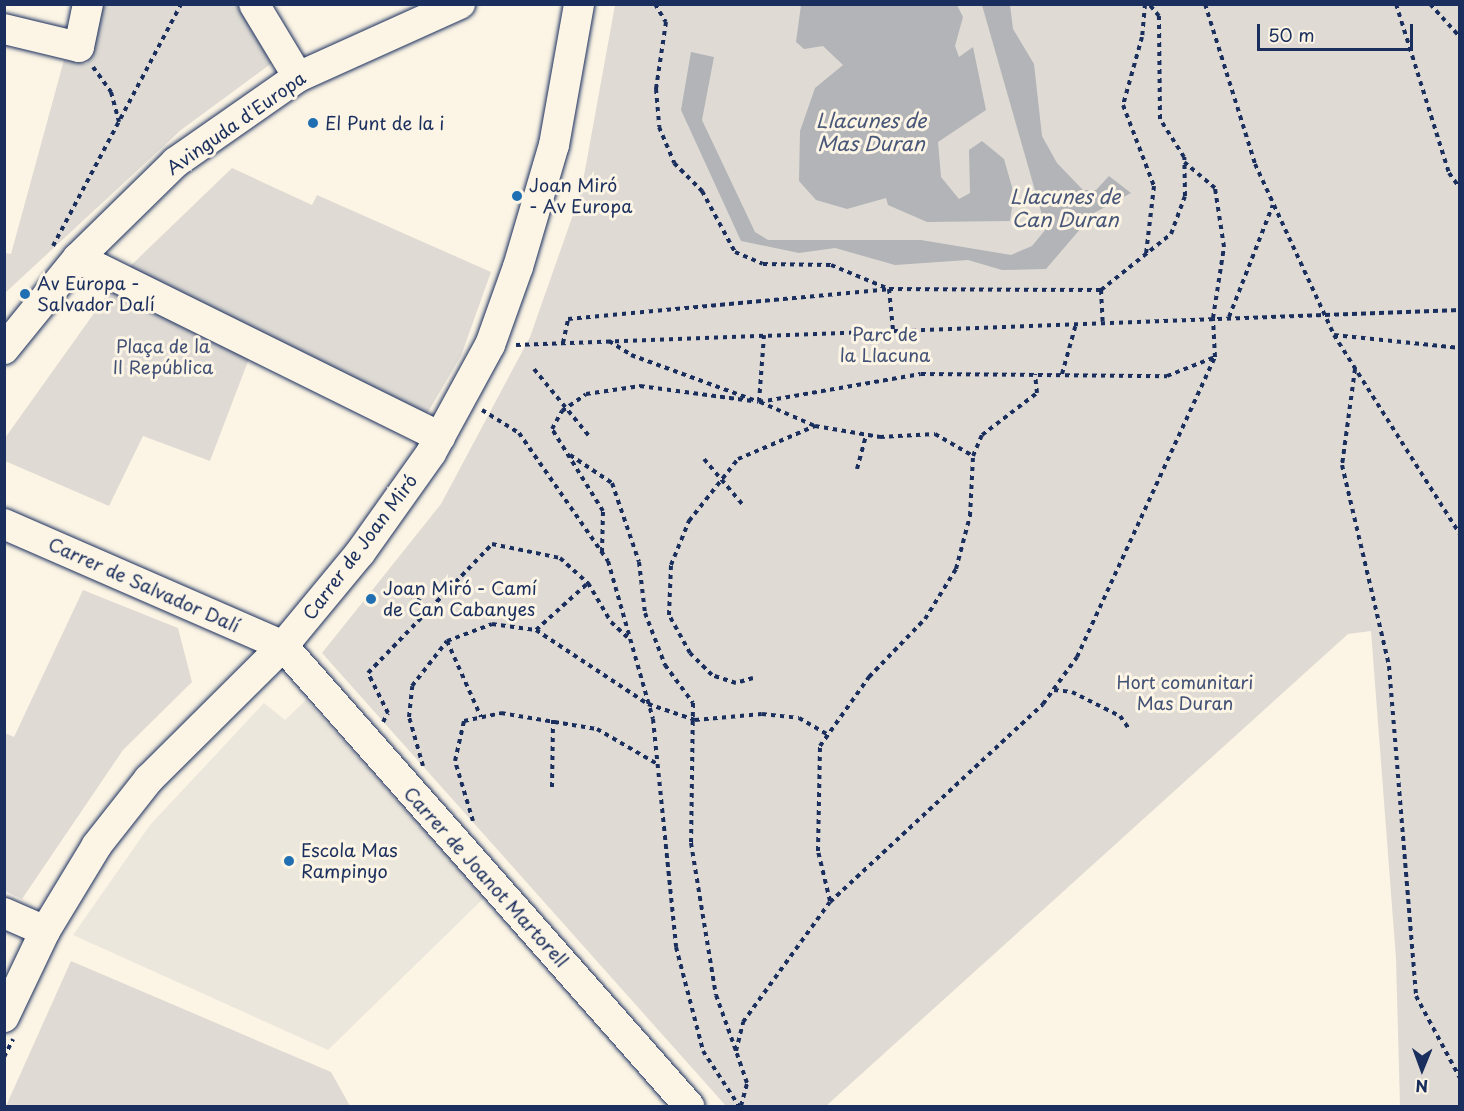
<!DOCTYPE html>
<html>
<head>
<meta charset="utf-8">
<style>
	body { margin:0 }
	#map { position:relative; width:1464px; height:1111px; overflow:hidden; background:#fcf5e5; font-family:"Playpen Sans",sans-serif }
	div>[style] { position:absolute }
	.built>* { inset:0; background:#ece7dc }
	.green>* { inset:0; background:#dfdbd4 }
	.water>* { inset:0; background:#b2b4b8 }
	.path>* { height:4px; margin-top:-2px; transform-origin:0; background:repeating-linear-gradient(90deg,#1b2f5e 0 4.5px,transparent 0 9px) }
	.roads { filter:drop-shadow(0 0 2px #1b2f5e) drop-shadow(0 0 2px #1b2f5e) }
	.minor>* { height:30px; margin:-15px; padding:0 15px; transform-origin:15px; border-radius:15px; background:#fcf5e5 }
	.dots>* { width:16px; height:16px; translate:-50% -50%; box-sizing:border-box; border:3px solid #fcf5e5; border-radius:50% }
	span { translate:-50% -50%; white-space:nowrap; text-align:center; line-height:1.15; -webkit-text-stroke:6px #fcf5e5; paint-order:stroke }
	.street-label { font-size:18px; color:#1b2f5e }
	.poi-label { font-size:18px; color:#1b2f5e }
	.left { translate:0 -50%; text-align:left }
	.park-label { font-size:18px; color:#425176 }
	.water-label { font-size:20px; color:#485779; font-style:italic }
	.frame { position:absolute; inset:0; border:6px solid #1b2f5e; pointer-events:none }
	.north { position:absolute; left:1392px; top:1039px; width:60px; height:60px; -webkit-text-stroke:4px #fcf5e5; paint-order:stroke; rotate:181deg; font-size:16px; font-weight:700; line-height:24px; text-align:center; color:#1b2f5e }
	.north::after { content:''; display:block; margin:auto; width:21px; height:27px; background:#1b2f5e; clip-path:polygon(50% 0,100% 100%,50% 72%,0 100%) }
	.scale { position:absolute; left:1257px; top:24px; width:156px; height:27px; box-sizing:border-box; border:3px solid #1b2f5e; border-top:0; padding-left:8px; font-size:18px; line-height:21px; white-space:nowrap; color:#1b2f5e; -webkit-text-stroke:4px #fcf5e5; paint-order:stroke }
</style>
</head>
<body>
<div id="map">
	<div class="built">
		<div style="clip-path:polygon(306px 700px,485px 897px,328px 1050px,73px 935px,150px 825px,264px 703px,285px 720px)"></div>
	</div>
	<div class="green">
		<div style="clip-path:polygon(101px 5px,237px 5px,272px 63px,181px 130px,5px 293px,5px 253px,11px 254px,64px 60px,87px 64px)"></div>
		<div style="clip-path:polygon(615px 5px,1459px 5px,1459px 1106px,1400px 1106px,1396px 959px,1371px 631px,1348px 634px,826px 1106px,726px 1106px,322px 653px,441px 504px,530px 337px,581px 192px)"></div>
		<div style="clip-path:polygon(232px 168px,312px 205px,317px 195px,491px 272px,461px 356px,415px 434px,250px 356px,210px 461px,143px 436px,109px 506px,5px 461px,5px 438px,122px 274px)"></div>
		<div style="clip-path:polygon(83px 590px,178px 628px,192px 682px,123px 750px,22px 899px,5px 891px,5px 733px,14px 737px)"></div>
		<div style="clip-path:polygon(71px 961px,331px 1072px,350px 1106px,6px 1106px)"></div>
	</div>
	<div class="water">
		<div style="clip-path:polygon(801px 5px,957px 5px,963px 17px,955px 46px,959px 57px,973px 47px,986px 110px,938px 142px,941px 177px,959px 199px,970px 193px,969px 150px,982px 141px,1004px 159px,1014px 194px,1010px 221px,927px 222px,888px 205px,886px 198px,847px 209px,816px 200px,799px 181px,800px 131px,815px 88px,843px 65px,823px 46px,804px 49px,796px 42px)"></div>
		<div style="clip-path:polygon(982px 5px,1010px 5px,1013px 29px,1034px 64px,1042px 136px,1057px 163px,1083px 190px,1096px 190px,1109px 176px,1131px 193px,1094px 213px,1046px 269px,1002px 270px,968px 260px,895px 265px,835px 248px,799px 253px,741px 241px,681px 110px,691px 52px,714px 57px,702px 120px,755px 232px,768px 240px,921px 240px,1011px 255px,1032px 246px,1046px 229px)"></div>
	</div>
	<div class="path">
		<div style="left:655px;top:4px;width:21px;rotate:59deg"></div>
		<div style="left:666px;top:22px;width:68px;rotate:98.5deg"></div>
		<div style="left:656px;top:89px;width:38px;rotate:85deg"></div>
		<div style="left:659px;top:127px;width:39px;rotate:67deg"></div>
		<div style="left:674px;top:163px;width:40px;rotate:45deg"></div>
		<div style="left:702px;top:191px;width:69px;rotate:61.6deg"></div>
		<div style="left:735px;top:252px;width:30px;rotate:23deg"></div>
		<div style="left:763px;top:264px;width:68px;rotate:0.8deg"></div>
		<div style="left:831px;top:265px;width:63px;rotate:22.5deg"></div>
		<div style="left:889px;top:289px;width:212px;rotate:0.3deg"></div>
		<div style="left:1101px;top:290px;width:33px;rotate:87deg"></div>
		<div style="left:1145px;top:4px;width:33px;rotate:95deg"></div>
		<div style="left:1142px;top:37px;width:71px;rotate:105.6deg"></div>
		<div style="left:1123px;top:105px;width:87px;rotate:69.1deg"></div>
		<div style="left:1154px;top:186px;width:68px;rotate:96.7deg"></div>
		<div style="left:1205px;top:4px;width:168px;rotate:72.6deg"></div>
		<div style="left:1255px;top:164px;width:188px;rotate:65.2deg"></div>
		<div style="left:1334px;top:335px;width:236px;rotate:57.7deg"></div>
		<div style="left:1396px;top:4px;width:177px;rotate:72.6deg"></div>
		<div style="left:1449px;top:173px;width:19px;rotate:54deg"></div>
		<div style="left:1430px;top:4px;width:45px;rotate:47.7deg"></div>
		<div style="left:93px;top:67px;width:31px;rotate:54deg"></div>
		<div style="left:111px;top:92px;width:31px;rotate:75deg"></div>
		<div style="left:53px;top:246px;width:274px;rotate:-62.1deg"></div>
		<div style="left:1101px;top:290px;width:90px;rotate:-38.7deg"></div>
		<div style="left:1171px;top:234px;width:40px;rotate:-69.8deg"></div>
		<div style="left:1185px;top:196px;width:39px;rotate:-91deg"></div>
		<div style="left:1184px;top:157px;width:45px;rotate:-122.3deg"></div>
		<div style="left:1160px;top:119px;width:103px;rotate:-90.6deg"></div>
		<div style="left:1159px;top:16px;width:16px;rotate:-130deg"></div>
		<div style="left:1229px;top:317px;width:120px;rotate:-68.6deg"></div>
		<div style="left:1334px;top:335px;width:127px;rotate:5.9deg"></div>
		<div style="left:609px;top:341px;width:26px;rotate:32deg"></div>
		<div style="left:631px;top:355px;width:136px;rotate:20.2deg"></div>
		<div style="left:759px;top:402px;width:164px;rotate:-9.8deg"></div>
		<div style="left:921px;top:374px;width:246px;rotate:0.5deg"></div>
		<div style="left:1167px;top:376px;width:52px;rotate:-21.6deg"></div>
		<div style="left:563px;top:343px;width:25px;rotate:-78deg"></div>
		<div style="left:568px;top:319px;width:322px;rotate:-5.3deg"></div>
		<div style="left:889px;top:289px;width:41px;rotate:84.4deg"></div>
		<div style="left:516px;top:345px;width:945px;rotate:-2.12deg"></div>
		<div style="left:534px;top:369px;width:87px;rotate:50.6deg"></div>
		<div style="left:1355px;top:369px;width:97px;rotate:97.7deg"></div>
		<div style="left:1342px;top:465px;width:206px;rotate:76.8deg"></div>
		<div style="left:1389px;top:666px;width:331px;rotate:85.3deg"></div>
		<div style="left:1416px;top:996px;width:93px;rotate:61.8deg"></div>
		<div style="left:1062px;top:374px;width:52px;rotate:-74.4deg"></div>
		<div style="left:759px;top:402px;width:67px;rotate:-85.7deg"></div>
		<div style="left:760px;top:402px;width:60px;rotate:23.6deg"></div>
		<div style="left:815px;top:426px;width:66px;rotate:9.6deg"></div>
		<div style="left:880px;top:437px;width:55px;rotate:-3.1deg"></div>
		<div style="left:935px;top:434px;width:44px;rotate:30.1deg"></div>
		<div style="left:482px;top:410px;width:44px;rotate:31.9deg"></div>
		<div style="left:519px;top:433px;width:156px;rotate:55.2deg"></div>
		<div style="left:608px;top:561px;width:164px;rotate:74.1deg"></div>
		<div style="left:653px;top:719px;width:229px;rotate:84.2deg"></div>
		<div style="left:676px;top:947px;width:107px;rotate:75.4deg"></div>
		<div style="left:703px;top:1051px;width:66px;rotate:56.8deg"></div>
		<div style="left:570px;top:455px;width:50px;rotate:33.7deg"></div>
		<div style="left:612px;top:483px;width:83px;rotate:71.1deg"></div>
		<div style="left:639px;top:562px;width:51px;rotate:83.3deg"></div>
		<div style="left:645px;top:613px;width:56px;rotate:69deg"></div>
		<div style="left:665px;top:665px;width:47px;rotate:53.6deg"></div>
		<div style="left:693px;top:703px;width:140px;rotate:90.8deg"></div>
		<div style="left:691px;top:843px;width:154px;rotate:80.7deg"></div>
		<div style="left:716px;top:995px;width:59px;rotate:70.3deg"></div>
		<div style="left:704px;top:459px;width:60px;rotate:49.7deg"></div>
		<div style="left:857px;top:469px;width:35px;rotate:-75deg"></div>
		<div style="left:602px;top:552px;width:41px;rotate:-88.6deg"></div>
		<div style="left:603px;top:511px;width:97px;rotate:-121.9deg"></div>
		<div style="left:552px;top:429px;width:21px;rotate:-61deg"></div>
		<div style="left:562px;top:411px;width:29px;rotate:-35deg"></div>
		<div style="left:586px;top:394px;width:55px;rotate:-8.4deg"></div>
		<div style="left:640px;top:386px;width:113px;rotate:7.6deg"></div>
		<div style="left:394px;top:585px;width:47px;rotate:32deg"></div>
		<div style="left:536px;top:630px;width:70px;rotate:-42.1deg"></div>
		<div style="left:447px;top:641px;width:83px;rotate:65.9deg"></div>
		<div style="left:753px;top:678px;width:18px;rotate:164deg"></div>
		<div style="left:736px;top:683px;width:25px;rotate:-162deg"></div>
		<div style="left:712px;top:675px;width:31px;rotate:-135deg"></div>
		<div style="left:690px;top:653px;width:43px;rotate:-118.9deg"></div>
		<div style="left:669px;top:615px;width:50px;rotate:-87.7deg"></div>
		<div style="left:671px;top:565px;width:48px;rotate:-67.8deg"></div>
		<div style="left:689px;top:521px;width:79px;rotate:-51.7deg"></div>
		<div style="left:738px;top:459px;width:84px;rotate:-23.2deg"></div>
		<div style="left:1054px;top:690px;width:18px;rotate:6deg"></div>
		<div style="left:1072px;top:692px;width:54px;rotate:26.6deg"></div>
		<div style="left:1120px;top:716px;width:16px;rotate:55deg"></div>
		<div style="left:383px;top:722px;width:10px;rotate:-61deg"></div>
		<div style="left:388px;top:713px;width:45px;rotate:-116.6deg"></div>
		<div style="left:368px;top:673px;width:179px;rotate:-46.1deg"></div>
		<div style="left:492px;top:544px;width:69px;rotate:11.6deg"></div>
		<div style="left:560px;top:558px;width:38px;rotate:42deg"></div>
		<div style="left:588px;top:583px;width:45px;rotate:59.5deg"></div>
		<div style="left:611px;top:622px;width:23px;rotate:43deg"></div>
		<div style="left:423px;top:766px;width:51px;rotate:-105.9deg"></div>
		<div style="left:409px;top:717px;width:31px;rotate:-84deg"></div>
		<div style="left:412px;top:686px;width:57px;rotate:-52.1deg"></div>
		<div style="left:447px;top:641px;width:48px;rotate:-20.7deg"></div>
		<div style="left:492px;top:624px;width:44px;rotate:7.8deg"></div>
		<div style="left:536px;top:630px;width:134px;rotate:33.5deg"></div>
		<div style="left:648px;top:704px;width:50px;rotate:18.8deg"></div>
		<div style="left:695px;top:720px;width:67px;rotate:-5.1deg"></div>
		<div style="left:762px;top:714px;width:37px;rotate:6deg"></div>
		<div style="left:799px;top:718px;width:34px;rotate:30deg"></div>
		<div style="left:552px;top:787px;width:67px;rotate:-89.1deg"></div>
		<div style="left:473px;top:821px;width:63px;rotate:-106.7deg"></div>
		<div style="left:455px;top:761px;width:41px;rotate:-77.3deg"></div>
		<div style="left:464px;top:721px;width:38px;rotate:-12deg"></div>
		<div style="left:501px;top:713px;width:97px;rotate:9.5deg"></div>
		<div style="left:597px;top:729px;width:72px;rotate:30.1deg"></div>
		<div style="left:830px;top:901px;width:51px;rotate:-103.5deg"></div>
		<div style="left:818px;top:851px;width:105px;rotate:-88.9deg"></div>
		<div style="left:820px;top:746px;width:85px;rotate:-54.6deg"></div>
		<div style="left:869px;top:677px;width:81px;rotate:-46deg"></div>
		<div style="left:925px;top:619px;width:59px;rotate:-58.2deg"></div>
		<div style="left:956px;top:569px;width:55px;rotate:-75.2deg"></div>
		<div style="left:970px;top:516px;width:60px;rotate:-87.1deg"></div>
		<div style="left:973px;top:456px;width:23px;rotate:-67deg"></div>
		<div style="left:982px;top:435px;width:69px;rotate:-37.4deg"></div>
		<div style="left:1037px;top:393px;width:19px;rotate:-96deg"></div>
		<div style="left:4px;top:1057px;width:20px;rotate:-63deg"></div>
		<div style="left:741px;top:1106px;width:24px;rotate:-75deg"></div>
		<div style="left:747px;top:1083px;width:34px;rotate:-109deg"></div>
		<div style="left:736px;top:1051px;width:30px;rotate:-76deg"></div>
		<div style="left:743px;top:1022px;width:148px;rotate:-54.1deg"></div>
		<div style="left:830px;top:902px;width:291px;rotate:-42.9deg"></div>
		<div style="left:1043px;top:704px;width:58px;rotate:-54.1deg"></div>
		<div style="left:1077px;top:657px;width:330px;rotate:-65.3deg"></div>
		<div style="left:1215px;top:357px;width:39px;rotate:-93deg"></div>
		<div style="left:1213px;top:318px;width:72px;rotate:-81.2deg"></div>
		<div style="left:1224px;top:247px;width:60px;rotate:-98.7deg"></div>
		<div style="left:1215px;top:188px;width:40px;rotate:-140deg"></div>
	</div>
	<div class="roads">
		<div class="minor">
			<div style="left:254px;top:4px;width:85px;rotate:58.9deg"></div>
			<div style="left:4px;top:29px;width:77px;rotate:13.5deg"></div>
			<div style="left:79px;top:47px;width:44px;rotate:-78.2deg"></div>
			<div style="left:78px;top:258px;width:404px;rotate:26.3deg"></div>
			<div style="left:4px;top:349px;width:117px;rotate:-50.9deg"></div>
			<div style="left:78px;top:258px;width:137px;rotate:-44.4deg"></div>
			<div style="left:176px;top:162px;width:149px;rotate:-34.9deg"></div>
			<div style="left:298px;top:77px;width:178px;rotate:-24.3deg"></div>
			<div style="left:4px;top:524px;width:305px;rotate:23.6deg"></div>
			<div style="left:283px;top:646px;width:614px;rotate:48.57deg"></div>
			<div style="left:4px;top:913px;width:45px;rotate:23.7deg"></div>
			<div style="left:4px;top:1017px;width:95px;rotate:-64.5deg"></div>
			<div style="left:45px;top:931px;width:100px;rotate:-58.8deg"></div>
			<div style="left:97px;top:845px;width:84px;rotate:-51.8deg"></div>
			<div style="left:149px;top:779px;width:189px;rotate:-44.8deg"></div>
			<div style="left:283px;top:646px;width:121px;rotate:-50.4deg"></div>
			<div style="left:360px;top:553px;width:123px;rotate:-54.6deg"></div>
			<div style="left:431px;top:453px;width:123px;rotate:-61.4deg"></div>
			<div style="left:490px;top:345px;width:83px;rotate:-70.3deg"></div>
			<div style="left:518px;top:267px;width:127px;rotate:-73.6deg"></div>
			<div style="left:554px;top:145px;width:143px;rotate:-79.9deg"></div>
		</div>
	</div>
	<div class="dots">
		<div style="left:313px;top:123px;background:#1f6fb2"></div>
		<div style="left:517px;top:196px;background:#1f6fb2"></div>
		<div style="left:25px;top:294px;background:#1f6fb2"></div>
		<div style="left:371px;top:599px;background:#1f6fb2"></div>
		<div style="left:289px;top:861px;background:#1f6fb2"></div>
	</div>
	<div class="street-label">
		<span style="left:236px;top:123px;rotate:-35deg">Avinguda d'Europa</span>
		<span style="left:360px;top:547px;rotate:-53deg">Carrer de Joan Miró</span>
		<span style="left:144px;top:585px;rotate:24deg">Carrer de Salvador Dalí</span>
		<span style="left:486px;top:877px;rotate:48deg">Carrer de Joanot Martorell</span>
	</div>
	<div class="poi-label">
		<span class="left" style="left:325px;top:123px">El Punt de la i</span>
		<span class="left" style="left:529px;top:196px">Joan Miró<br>- Av Europa</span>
		<span class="left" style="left:37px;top:294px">Av Europa -<br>Salvador Dalí</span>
		<span class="left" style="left:383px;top:599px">Joan Miró - Camí<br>de Can Cabanyes</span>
		<span class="left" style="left:301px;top:861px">Escola Mas<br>Rampinyo</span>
	</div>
	<div class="park-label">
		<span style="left:885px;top:345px">Parc de<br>la Llacuna</span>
		<span style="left:163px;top:357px">Plaça de la<br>II República</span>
		<span style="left:1185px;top:693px">Hort comunitari<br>Mas Duran</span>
	</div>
	<div class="water-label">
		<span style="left:871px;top:132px">Llacunes de<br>Mas Duran</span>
		<span style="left:1065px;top:208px">Llacunes de<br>Can Duran</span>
	</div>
	<div class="frame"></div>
	<div class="north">N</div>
	<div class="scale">50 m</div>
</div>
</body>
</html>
